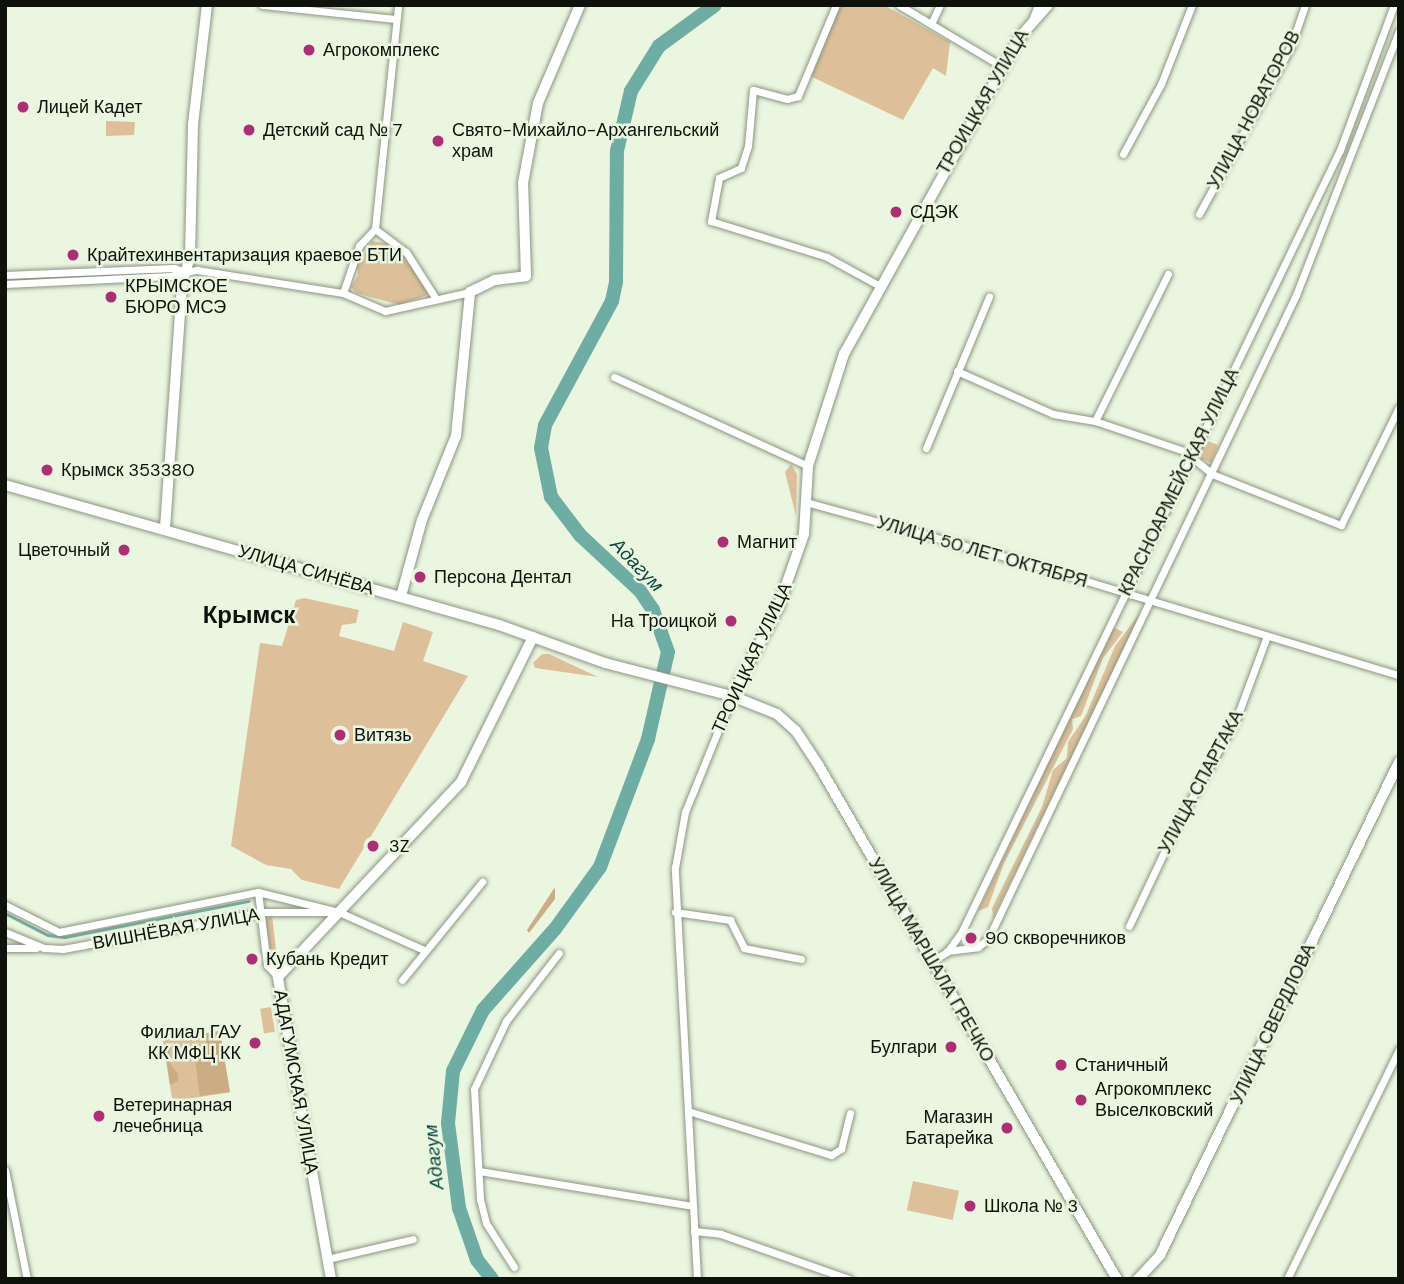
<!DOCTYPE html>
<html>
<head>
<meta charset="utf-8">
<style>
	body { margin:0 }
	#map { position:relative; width:1404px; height:1284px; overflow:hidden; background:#eaf6e0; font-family:"DM Sans",sans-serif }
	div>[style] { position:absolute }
	.green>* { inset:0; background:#ddc099; transform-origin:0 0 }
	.forest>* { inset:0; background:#cbac83 }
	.stream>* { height:2.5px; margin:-1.25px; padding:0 1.25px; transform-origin:1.25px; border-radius:1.25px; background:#6eada4 }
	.river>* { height:14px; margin:-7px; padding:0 7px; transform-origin:7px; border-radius:7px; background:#6eada4 }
	.roads { filter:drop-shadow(0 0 2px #8b9581) drop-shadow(0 0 2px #8b9581) }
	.street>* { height:7px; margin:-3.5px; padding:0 3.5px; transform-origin:3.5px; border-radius:3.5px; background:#fff }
	.secondary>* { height:10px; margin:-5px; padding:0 5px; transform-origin:5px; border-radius:5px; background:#fff }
	.dots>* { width:19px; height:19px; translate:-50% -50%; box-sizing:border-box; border:4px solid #eaf6e0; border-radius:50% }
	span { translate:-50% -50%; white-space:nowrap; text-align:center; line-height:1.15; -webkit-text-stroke:5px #eaf6e0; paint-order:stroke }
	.poi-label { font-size:18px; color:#0f120b }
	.left { translate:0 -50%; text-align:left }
	.right { translate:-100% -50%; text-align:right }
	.street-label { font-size:18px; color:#0f120b }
	.water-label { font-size:19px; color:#0d4641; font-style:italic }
	.district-label { font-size:24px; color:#0f120b; font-weight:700 }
	.frame { position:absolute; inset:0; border:7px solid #0f120b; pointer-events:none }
</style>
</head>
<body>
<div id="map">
	<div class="green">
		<div style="clip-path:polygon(839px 5px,884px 5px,950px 42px,946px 76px,933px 68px,903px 120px,810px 76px)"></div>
		<div style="clip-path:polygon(106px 121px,135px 122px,134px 135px,106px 136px)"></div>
		<div style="clip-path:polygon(372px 241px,392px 244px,409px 260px,431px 289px,427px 295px,400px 305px,356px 293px,351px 287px,358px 275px,357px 266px)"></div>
		<div style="left:1205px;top:440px;width:14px;height:19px;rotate:21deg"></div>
		<div style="clip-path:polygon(791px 464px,797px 474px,796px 516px,785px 472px)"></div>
		<div style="clip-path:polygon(304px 598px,359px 610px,356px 623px,342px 625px,339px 636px,394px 651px,403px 622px,433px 632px,423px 661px,468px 676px,339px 889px,302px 880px,291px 869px,266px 865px,231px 846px,260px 643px,282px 646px,296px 600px)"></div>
		<div style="clip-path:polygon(1140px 613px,1140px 616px,993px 918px,992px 908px,1042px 807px,1053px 770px,1067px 758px,1068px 742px,1086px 715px,1115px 646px)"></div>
		<div style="clip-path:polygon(1113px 627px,1123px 632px,1103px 658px,1081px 716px,1072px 719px,1073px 729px,1004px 863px,988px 907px,978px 911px)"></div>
		<div style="clip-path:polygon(542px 654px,549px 654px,598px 677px,535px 668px,533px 663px)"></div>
		<div style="clip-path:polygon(272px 915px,277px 959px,271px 958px,266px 920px)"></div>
		<div style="left:271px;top:1007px;width:25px;height:11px;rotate:81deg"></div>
		<div style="left:220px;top:1031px;width:62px;height:58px;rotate:81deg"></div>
		<div style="left:913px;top:1181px;width:47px;height:30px;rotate:12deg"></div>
	</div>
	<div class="forest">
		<div style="clip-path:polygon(555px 887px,555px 899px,529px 933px,527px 930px)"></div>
		<div style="clip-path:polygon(220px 1031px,230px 1092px,200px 1096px,195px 1059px,206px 1045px,206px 1033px)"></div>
		<div style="clip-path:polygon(164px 1042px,171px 1048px,167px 1059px,178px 1074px,178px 1081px,170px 1085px)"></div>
	</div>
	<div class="stream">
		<div style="left:5px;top:913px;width:48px;rotate:27.1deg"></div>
		<div style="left:48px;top:935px;width:17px;rotate:7deg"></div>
		<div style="left:65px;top:937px;width:187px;rotate:-11.1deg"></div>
	</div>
	<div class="river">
		<div style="left:492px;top:1279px;width:24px;rotate:-128deg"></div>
		<div style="left:477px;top:1260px;width:55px;rotate:-109.1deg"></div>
		<div style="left:459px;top:1208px;width:86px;rotate:-97.4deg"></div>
		<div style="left:448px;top:1123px;width:52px;rotate:-84.5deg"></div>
		<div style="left:453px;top:1071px;width:68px;rotate:-63.8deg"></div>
		<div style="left:483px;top:1010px;width:108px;rotate:-48.4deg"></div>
		<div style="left:555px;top:929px;width:77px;rotate:-54deg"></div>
		<div style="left:600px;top:867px;width:137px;rotate:-69.4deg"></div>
		<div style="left:648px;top:739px;width:89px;rotate:-77.1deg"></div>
		<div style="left:668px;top:652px;width:45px;rotate:-109.7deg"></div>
		<div style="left:653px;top:610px;width:23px;rotate:-124deg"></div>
		<div style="left:640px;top:591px;width:82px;rotate:-137deg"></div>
		<div style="left:580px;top:535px;width:48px;rotate:-127.3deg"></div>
		<div style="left:551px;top:497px;width:50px;rotate:-101.5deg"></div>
		<div style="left:541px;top:448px;width:23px;rotate:-80deg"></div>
		<div style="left:545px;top:425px;width:141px;rotate:-61.6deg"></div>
		<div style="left:612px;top:301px;width:19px;rotate:-78deg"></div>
		<div style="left:616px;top:282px;width:131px;rotate:-89.6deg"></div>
		<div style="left:617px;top:151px;width:62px;rotate:-76.9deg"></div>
		<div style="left:631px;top:91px;width:53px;rotate:-58.1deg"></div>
		<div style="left:659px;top:46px;width:69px;rotate:-36.2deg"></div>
	</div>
	<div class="roads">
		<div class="street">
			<div style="left:262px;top:5px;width:135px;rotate:6deg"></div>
			<div style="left:836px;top:5px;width:99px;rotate:112.7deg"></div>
			<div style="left:798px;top:96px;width:11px;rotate:165deg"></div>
			<div style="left:787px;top:99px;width:35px;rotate:-165deg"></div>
			<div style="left:753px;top:90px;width:56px;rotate:95.1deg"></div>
			<div style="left:748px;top:146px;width:23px;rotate:108deg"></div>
			<div style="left:741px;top:168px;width:24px;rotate:156deg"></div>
			<div style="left:719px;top:178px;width:44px;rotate:100.5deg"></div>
			<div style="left:711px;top:221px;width:121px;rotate:17.2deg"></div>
			<div style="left:827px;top:257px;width:60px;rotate:28.7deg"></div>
			<div style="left:899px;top:5px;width:121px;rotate:30.8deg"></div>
			<div style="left:1032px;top:20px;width:16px;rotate:-68deg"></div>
			<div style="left:931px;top:24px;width:21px;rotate:-65deg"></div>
			<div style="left:1123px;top:154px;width:80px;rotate:-61.5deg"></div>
			<div style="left:1161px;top:84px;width:85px;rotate:-68.6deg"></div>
			<div style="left:1199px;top:214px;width:192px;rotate:-61.3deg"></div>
			<div style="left:1291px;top:46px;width:43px;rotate:-71.1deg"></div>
			<div style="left:375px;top:229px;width:39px;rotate:37deg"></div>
			<div style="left:406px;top:252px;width:56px;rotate:57.4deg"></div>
			<div style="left:1168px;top:274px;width:164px;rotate:116.4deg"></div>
			<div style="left:1095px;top:421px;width:94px;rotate:18.6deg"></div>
			<div style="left:1184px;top:451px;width:36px;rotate:39deg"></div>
			<div style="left:1212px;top:474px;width:139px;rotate:21.6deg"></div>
			<div style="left:1341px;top:525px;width:131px;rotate:-63.8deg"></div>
			<div style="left:5px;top:275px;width:169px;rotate:-2.4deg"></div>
			<div style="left:174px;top:268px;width:9px;rotate:18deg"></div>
			<div style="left:5px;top:284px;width:165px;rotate:-2.8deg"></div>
			<div style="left:170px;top:276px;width:28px;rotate:-13deg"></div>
			<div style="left:197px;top:270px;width:148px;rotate:9deg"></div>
			<div style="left:343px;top:293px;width:46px;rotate:23.2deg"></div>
			<div style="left:385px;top:311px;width:87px;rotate:-12.6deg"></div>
			<div style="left:343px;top:293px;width:50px;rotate:-71.2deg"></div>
			<div style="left:359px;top:246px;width:23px;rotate:-47deg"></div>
			<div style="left:375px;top:229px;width:225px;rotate:-84.1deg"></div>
			<div style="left:957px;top:371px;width:105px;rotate:24.1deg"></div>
			<div style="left:1053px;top:414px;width:43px;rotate:9.5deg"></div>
			<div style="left:614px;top:377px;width:213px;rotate:24.6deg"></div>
			<div style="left:926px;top:448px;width:164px;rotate:-67.4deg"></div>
			<div style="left:806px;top:502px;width:219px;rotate:15.4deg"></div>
			<div style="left:1017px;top:560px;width:399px;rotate:16.8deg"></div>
			<div style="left:258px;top:892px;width:74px;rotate:83deg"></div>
			<div style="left:267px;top:965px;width:16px;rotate:47deg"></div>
			<div style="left:5px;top:905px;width:60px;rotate:26.6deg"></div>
			<div style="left:59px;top:932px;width:203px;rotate:-11.4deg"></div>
			<div style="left:258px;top:892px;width:83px;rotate:13.9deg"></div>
			<div style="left:339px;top:912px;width:93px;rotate:24.1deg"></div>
			<div style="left:675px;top:912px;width:56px;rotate:8.3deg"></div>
			<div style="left:730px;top:920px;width:31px;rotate:63deg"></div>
			<div style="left:744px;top:948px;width:58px;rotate:10.9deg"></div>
			<div style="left:1129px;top:926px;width:114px;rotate:-64.6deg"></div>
			<div style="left:1178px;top:823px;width:121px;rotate:-60.9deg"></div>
			<div style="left:1237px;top:717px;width:86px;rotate:-69.7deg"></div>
			<div style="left:5px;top:932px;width:42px;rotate:22.3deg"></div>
			<div style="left:44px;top:948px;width:19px;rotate:3deg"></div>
			<div style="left:63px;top:949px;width:202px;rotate:-10.5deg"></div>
			<div style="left:262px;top:912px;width:66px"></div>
			<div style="left:5px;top:948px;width:31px"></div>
			<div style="left:947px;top:951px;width:31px;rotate:-7deg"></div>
			<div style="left:978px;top:947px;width:13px;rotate:-39deg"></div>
			<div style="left:988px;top:939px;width:714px;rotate:-64.44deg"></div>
			<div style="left:1296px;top:295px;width:283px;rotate:-68.7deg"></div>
			<div style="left:932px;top:961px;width:17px;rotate:-31deg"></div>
			<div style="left:947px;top:952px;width:26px;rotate:-54deg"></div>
			<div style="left:962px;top:931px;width:526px;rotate:-64.17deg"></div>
			<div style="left:1191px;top:458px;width:342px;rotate:-64.2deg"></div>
			<div style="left:1340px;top:150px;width:155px;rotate:-69.6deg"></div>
			<div style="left:402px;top:980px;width:127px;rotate:-50.8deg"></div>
			<div style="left:688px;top:1111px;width:150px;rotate:17.1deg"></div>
			<div style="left:831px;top:1155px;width:12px;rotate:-31deg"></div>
			<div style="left:841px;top:1149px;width:37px;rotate:-76deg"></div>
			<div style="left:5px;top:1170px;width:111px;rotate:78.6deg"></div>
			<div style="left:479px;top:1171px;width:216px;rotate:9.3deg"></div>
			<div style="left:694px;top:1231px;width:27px;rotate:6deg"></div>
			<div style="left:721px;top:1234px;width:136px;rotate:19.4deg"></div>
			<div style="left:327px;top:1259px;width:88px;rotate:-13.1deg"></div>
			<div style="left:514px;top:1267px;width:52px;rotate:-122.5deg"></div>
			<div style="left:486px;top:1223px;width:25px;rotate:-104deg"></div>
			<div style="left:480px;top:1199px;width:110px;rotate:-93.1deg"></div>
			<div style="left:474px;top:1089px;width:75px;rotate:-64.8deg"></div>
			<div style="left:506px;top:1021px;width:86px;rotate:-52.1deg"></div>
			<div style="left:697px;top:1279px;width:412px;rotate:-93.1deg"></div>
			<div style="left:675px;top:868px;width:57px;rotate:-79.9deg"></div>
			<div style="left:685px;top:812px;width:125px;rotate:-67.9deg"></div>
			<div style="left:1287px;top:1279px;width:256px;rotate:-64deg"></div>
		</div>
		<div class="secondary">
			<div style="left:5px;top:485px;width:513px;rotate:15.82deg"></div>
			<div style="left:499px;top:625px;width:113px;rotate:19.7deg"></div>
			<div style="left:605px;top:663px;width:131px;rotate:14.6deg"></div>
			<div style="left:732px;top:696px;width:48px;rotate:21.8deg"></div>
			<div style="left:777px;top:714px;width:25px;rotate:42deg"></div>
			<div style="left:796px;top:731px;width:42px;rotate:56.7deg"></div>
			<div style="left:819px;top:766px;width:593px;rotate:59.85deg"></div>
			<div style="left:165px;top:528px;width:246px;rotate:-86deg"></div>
			<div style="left:182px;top:283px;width:27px;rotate:-73deg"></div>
			<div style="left:190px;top:257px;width:133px;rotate:-88.7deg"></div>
			<div style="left:193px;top:124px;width:120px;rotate:-83.3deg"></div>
			<div style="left:401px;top:596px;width:79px;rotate:-74.6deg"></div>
			<div style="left:422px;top:520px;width:91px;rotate:-68deg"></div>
			<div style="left:456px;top:436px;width:145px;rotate:-84.4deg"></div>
			<div style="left:470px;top:292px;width:28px;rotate:-26deg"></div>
			<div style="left:495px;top:280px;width:31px;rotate:-7deg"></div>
			<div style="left:526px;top:276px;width:93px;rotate:-91.8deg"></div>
			<div style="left:523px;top:183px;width:81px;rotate:-79.4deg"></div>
			<div style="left:538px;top:103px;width:107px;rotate:-66.8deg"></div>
			<div style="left:732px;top:696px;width:99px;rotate:-62.4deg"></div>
			<div style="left:778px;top:608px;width:78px;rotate:-70.6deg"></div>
			<div style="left:804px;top:534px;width:68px;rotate:-86.6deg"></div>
			<div style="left:808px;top:466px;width:118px;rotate:-72.2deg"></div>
			<div style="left:844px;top:354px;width:361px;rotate:-61deg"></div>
			<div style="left:1019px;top:38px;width:44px;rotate:-48.7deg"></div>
			<div style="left:331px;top:1279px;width:307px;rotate:-100deg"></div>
			<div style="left:278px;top:977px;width:267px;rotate:-46.8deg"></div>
			<div style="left:461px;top:782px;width:162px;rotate:-63.6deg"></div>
			<div style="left:1138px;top:1279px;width:33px;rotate:-47deg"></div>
			<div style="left:1160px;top:1255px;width:548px;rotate:-64.14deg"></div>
		</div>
	</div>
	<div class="dots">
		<div style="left:309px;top:50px;background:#b02c75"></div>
		<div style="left:23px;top:107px;background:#b02c75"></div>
		<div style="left:249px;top:130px;background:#b02c75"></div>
		<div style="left:438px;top:141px;background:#b02c75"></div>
		<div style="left:896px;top:212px;background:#b02c75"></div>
		<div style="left:73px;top:255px;background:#b02c75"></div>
		<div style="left:111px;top:297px;background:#b02c75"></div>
		<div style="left:47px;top:470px;background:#b02c75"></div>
		<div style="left:723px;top:542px;background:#b02c75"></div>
		<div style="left:124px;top:550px;background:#b02c75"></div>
		<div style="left:420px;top:577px;background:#b02c75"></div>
		<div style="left:731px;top:621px;background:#b02c75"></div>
		<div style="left:340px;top:735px;background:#b02c75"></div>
		<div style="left:373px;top:846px;background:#b02c75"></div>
		<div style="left:971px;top:938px;background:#b02c75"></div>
		<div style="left:252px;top:959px;background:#b02c75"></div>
		<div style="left:255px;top:1043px;background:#b02c75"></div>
		<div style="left:951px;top:1047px;background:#b02c75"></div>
		<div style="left:1061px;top:1065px;background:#b02c75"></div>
		<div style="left:1081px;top:1100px;background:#b02c75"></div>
		<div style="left:99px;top:1116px;background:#b02c75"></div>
		<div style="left:1007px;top:1128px;background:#b02c75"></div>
		<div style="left:970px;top:1206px;background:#b02c75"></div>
	</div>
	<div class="poi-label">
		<span class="left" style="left:323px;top:50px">Агрокомплекс</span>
		<span class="left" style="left:37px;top:107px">Лицей Кадет</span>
		<span class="left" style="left:263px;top:130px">Детский сад № 7</span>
		<span class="left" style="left:452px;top:141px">Свято-Михайло-Архангельский<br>храм</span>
		<span class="left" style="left:910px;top:212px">СДЭК</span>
		<span class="left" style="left:87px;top:255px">Крайтехинвентаризация краевое БТИ</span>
		<span class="left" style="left:125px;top:297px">КРЫМСКОЕ<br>БЮРО МСЭ</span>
		<span class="left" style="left:61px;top:470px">Крымск 353380</span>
		<span class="left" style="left:737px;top:542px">Магнит</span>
		<span class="right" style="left:110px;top:550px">Цветочный</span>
		<span class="left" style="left:434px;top:577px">Персона Дентал</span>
		<span class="right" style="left:717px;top:621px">На Троицкой</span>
		<span class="left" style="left:354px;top:735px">Витязь</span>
		<span class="left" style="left:389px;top:846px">3Z</span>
		<span class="left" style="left:985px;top:938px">90 скворечников</span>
		<span class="left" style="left:266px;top:959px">Кубань Кредит</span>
		<span class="right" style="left:241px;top:1043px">Филиал ГАУ<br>КК МФЦ КК</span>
		<span class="right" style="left:937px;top:1047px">Булгари</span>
		<span class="left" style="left:1075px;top:1065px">Станичный</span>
		<span class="left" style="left:1095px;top:1100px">Агрокомплекс<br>Выселковский</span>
		<span class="left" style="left:113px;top:1116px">Ветеринарная<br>лечебница</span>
		<span class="right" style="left:993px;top:1128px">Магазин<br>Батарейка</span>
		<span class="left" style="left:984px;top:1206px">Школа № 3</span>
	</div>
	<div class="street-label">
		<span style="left:983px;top:102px;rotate:-60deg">ТРОИЦКАЯ УЛИЦА</span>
		<span style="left:1254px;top:110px;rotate:-62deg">УЛИЦА НОВАТОРОВ</span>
		<span style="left:1179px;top:482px;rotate:-64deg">КРАСНОАРМЕЙСКАЯ УЛИЦА</span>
		<span style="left:982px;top:552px;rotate:16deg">УЛИЦА 50 ЛЕТ ОКТЯБРЯ</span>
		<span style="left:306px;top:570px;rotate:16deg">УЛИЦА СИНЁВА</span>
		<span style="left:752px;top:658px;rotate:-65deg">ТРОИЦКАЯ УЛИЦА</span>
		<span style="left:1201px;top:782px;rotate:-62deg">УЛИЦА СПАРТАКА</span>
		<span style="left:176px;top:929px;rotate:-10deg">ВИШНЁВАЯ УЛИЦА</span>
		<span style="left:931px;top:960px;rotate:60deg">УЛИЦА МАРШАЛА ГРЕЧКО</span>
		<span style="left:1273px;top:1024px;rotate:-65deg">УЛИЦА СВЕРДЛОВА</span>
		<span style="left:296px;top:1082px;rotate:80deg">АДАГУМСКАЯ УЛИЦА</span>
	</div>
	<div class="water-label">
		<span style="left:637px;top:565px;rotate:46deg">Адагум</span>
		<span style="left:434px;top:1157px;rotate:-96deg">Адагум</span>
	</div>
	<div class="district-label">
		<span style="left:249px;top:615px">Крымск</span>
	</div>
	<div class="frame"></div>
</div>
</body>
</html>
